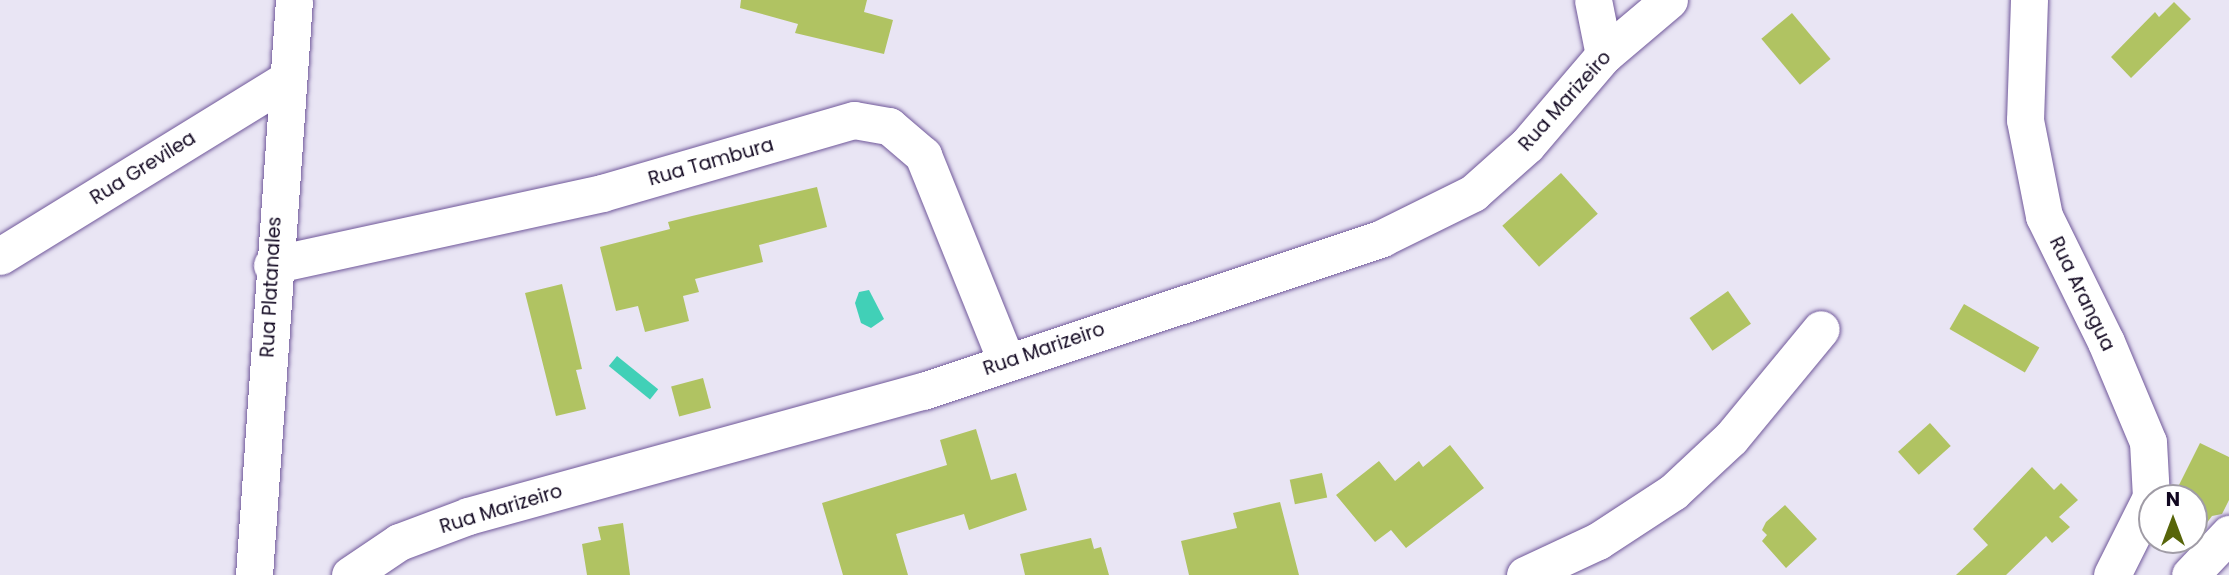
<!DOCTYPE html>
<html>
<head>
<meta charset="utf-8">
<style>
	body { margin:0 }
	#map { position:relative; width:2229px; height:575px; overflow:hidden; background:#e9e5f4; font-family:Poppins,sans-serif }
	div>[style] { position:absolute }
	.water>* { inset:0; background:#41d0b7; transform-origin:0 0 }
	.building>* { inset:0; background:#b0c362; transform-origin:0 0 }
	.roads { filter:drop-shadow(0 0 2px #70589a) drop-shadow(0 0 2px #70589a) }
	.minor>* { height:37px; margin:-18.5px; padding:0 18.5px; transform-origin:18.5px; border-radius:18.5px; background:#fff }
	span { translate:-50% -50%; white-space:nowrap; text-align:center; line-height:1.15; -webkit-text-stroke:5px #fff; paint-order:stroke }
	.street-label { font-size:19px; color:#110720 }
	.north { position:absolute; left:2138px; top:484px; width:70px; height:70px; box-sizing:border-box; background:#fff; border:2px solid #a09ca6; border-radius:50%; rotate:0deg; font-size:19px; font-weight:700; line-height:28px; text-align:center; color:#110720 }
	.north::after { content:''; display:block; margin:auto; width:24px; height:32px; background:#57650a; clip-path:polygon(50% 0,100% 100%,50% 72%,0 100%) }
</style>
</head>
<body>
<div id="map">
	<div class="water">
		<div style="clip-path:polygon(869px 290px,884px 319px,871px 328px,861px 323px,855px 303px,859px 292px)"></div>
		<div style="left:617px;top:356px;width:53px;height:13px;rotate:39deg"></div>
	</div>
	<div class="building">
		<div style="clip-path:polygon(741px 0,867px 0,864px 12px,893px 20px,884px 54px,795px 33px,798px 24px,740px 8px)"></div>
		<div style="clip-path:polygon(2174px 2px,2191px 19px,2131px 78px,2111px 57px,2155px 12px,2159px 17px)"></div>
		<div style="left:1792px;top:13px;width:60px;height:40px;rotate:50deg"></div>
		<div style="left:1561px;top:173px;width:55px;height:79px;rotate:48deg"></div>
		<div style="clip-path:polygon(817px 187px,827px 227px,759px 245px,763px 262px,695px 279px,699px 292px,683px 296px,689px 321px,645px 332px,638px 306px,616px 311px,600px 247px,670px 229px,668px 222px,692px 216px)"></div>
		<div style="clip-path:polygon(562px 284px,582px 369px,576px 370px,586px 409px,556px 416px,525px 293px)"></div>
		<div style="left:1728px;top:291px;width:40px;height:47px;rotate:55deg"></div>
		<div style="left:1964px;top:304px;width:87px;height:29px;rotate:30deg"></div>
		<div style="left:703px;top:378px;width:31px;height:33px;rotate:75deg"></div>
		<div style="left:1930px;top:423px;width:31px;height:43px;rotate:48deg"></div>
		<div style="clip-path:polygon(976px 429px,991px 480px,1016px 473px,1027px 510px,969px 530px,964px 514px,896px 534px,908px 575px,843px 575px,822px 503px,947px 465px,940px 440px)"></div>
		<div style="clip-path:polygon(2200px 443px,2229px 457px,2229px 500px,2222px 514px,2212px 516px,2194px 540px,2194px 498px,2186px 498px,2190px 490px,2179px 485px)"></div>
		<div style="clip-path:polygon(1450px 445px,1484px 488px,1406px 548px,1391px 530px,1375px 542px,1336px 495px,1379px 461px,1395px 481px,1419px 461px,1423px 467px)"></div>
		<div style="clip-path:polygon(2032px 467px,2054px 490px,2061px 483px,2078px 500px,2059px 517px,2070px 527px,2052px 543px,2046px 536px,2006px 575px,1956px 575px,1988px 545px,1973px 529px)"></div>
		<div style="left:1322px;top:473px;width:25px;height:33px;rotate:78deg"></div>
		<div style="clip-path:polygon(1280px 502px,1299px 575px,1189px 575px,1181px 541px,1237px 528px,1233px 513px)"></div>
		<div style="clip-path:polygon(1785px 505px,1817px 539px,1786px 568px,1762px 541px,1767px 535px,1762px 530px,1766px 522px)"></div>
		<div style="clip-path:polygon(623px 523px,630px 575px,587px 575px,582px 544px,601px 540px,598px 527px)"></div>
		<div style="clip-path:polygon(1091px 538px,1094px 549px,1101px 547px,1109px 575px,1025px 575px,1020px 554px)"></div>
	</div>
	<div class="roads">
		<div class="minor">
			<div style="left:1593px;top:0;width:56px;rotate:78.7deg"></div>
			<div style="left:2029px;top:0;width:120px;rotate:91.9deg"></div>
			<div style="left:2025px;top:120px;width:98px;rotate:78.8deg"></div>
			<div style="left:2044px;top:216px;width:140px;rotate:63.8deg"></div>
			<div style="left:2106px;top:342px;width:108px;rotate:67.2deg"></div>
			<div style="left:2148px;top:442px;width:55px;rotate:86.9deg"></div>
			<div style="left:2151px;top:497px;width:87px;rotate:116.6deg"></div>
			<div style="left:0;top:256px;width:334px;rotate:-31.6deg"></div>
			<div style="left:272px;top:265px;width:338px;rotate:-12.3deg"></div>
			<div style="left:602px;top:193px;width:262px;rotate:-16.2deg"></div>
			<div style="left:854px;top:120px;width:36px;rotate:10deg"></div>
			<div style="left:889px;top:126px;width:45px;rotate:40.5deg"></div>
			<div style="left:923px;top:155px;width:221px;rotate:68deg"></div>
			<div style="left:254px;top:575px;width:576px;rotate:-86.02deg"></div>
			<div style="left:350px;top:575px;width:59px;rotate:-34deg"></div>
			<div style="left:399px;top:542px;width:74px;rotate:-20.6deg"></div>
			<div style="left:468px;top:516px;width:472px;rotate:-15.4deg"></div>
			<div style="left:923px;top:391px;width:484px;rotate:-18.4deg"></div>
			<div style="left:1382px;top:238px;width:102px;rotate:-26.3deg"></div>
			<div style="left:1473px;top:193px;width:72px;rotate:-41.6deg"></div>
			<div style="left:1527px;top:145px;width:118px;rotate:-49.5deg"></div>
			<div style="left:1604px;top:55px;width:85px;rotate:-40.2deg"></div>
			<div style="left:1525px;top:575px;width:81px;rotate:-25deg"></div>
			<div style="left:1598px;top:541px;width:90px;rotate:-33.2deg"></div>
			<div style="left:1673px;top:492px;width:79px;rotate:-43deg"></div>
			<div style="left:1731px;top:438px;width:141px;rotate:-50.5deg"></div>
			<div style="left:2190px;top:575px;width:57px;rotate:-46.4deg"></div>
		</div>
	</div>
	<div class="street-label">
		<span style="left:1565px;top:101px;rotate:-48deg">Rua Marizeiro</span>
		<span style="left:711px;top:162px;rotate:-16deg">Rua Tambura</span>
		<span style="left:143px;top:168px;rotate:-32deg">Rua Grevilea</span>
		<span style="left:271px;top:287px;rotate:-87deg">Rua Platanales</span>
		<span style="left:2082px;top:294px;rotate:64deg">Rua Arangua</span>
		<span style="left:1044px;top:349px;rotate:-19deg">Rua Marizeiro</span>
		<span style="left:501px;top:509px;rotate:-17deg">Rua Marizeiro</span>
	</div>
	<div class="north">N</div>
</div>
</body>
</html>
